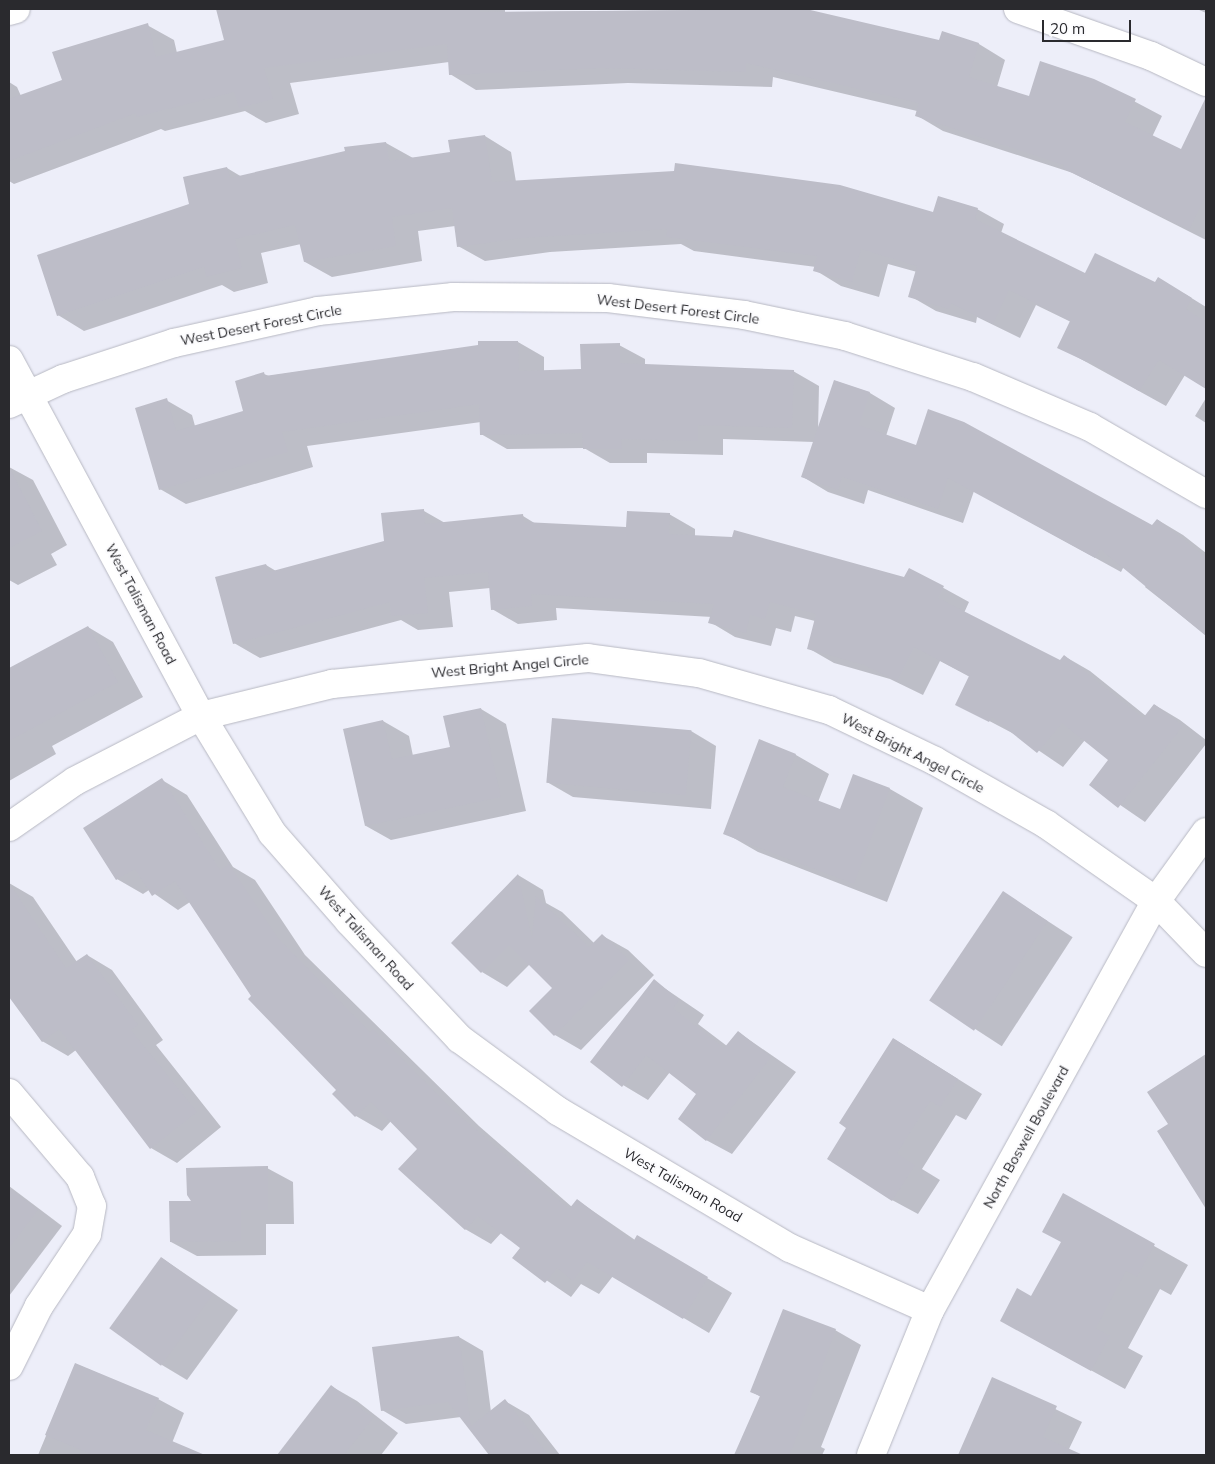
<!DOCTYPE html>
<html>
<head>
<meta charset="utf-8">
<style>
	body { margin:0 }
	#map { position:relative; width:1215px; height:1464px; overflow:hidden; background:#edeef9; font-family:Mulish,sans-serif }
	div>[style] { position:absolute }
	.shadow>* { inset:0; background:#0003; transform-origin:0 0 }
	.building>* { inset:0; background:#bdbdc8; transform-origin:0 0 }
	.roads { filter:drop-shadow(0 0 1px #b7b8c2) drop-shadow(0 0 1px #b7b8c2) }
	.minor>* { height:28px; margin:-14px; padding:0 14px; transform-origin:14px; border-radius:14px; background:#fff }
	span { translate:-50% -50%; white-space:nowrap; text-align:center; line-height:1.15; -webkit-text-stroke:4px #fcfcfe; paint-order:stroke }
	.street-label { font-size:14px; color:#2a2a2e }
	.frame { position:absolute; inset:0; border:10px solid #2a2a2e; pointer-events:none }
	.scale { position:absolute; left:1042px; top:20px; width:89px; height:22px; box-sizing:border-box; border:2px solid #2a2a2e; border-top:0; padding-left:6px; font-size:15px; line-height:18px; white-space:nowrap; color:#2a2a2e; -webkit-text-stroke:4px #fcfcfe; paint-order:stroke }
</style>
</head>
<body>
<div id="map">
	<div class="shadow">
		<div style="clip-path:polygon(217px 9px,505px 9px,505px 12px,801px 9px,940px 41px,943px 32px,979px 44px,1005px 60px,997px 87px,1030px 98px,1094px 80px,1162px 116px,1152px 137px,1181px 151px,1194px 125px,1206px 131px,1206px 240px,1073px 173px,943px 131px,916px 115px,917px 111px,773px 77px,772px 87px,628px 83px,476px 90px,450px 74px,449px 62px,290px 83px,299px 114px,266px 123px,245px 111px,165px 131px,161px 129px,14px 184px,9px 181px,9px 82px,17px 87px,21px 96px,64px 80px,147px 25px,174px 40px,177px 53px,226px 41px)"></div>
		<div style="clip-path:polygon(1197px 9px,1206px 9px,1206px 13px)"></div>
		<div style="clip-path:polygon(485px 136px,511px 152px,516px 182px,934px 213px,977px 209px,1004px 224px,1001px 233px,1086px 275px,1155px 284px,1185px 294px,1206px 307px,1206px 388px,1185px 375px,1166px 406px,1059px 347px,1071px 322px,1036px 305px,1020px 338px,977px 317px,976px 323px,936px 311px,910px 296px,917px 272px,888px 264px,879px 297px,841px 286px,815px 270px,816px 267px,694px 251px,681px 244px,550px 252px,485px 261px,458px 246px,455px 226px,418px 231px,422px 261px,332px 277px,305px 262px,301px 244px,261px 253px,268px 283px,234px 292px,222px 285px,84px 331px,58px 315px,190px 205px,227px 168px,242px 177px,386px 143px,413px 158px,451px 153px)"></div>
		<div style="clip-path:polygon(518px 342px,544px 357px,544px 371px,582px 371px,619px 345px,645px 359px,645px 365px,793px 371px,819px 386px,818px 431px,835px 381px,870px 393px,895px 408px,886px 436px,1152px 527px,1158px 520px,1183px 535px,1206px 553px,1206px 635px,1145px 587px,1147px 584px,1124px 566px,1121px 572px,974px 491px,963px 523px,868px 490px,864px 504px,828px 492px,803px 477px,814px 442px,723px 439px,723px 455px,647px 453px,647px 463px,610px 463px,584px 448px,507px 449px,481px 434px,481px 422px,307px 446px,313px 467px,186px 504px,160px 489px,166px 400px,192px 415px,195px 426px,245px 412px,264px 374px,269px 376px,479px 346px,479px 343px)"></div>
		<div style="clip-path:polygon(1206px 398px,1206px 423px,1195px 416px)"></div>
		<div style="clip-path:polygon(9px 467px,33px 480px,67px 545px,51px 554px,57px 565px,18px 585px,9px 580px)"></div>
		<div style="clip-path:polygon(424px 511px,445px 523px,523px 516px,536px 524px,628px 529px,669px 514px,695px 529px,695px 537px,905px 579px,909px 569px,969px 602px,964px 613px,1060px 662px,1064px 656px,1090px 671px,1146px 716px,1155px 705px,1180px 720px,1206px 740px,1206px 744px,1145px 822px,1091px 785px,1110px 760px,1085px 740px,1063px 767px,1016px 735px,957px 704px,970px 677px,940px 661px,923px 695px,890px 679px,834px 663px,808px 648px,815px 621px,795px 616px,791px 632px,776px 628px,771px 646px,735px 637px,710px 622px,712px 617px,556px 608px,557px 620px,518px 624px,492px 609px,490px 588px,449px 592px,453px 627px,418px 630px,401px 620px,260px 658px,234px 643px,266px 565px,276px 571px,385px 542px)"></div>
		<div style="clip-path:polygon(88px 627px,113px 642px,143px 697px,52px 746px,56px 754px,9px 781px,9px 689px)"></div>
		<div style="clip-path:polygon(481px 709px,506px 724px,526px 811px,391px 840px,366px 826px,383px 721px,409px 736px,413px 756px,452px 748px)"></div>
		<div style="clip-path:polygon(691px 731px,716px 746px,711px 809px,573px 797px,547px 782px)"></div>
		<div style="clip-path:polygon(760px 741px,796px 755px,829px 774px,818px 802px,841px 810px,854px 776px,890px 789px,923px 808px,887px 902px,758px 852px,725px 833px)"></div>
		<div style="clip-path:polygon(162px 780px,187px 795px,233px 867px,255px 880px,305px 955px,479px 1126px,572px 1207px,577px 1200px,635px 1240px,662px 1251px,732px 1293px,709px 1333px,613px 1276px,599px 1294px,581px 1284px,571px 1297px,514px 1258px,522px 1248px,502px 1232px,491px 1244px,465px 1229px,419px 1149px,391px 1121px,382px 1131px,356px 1116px,338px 1090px,253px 996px,190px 902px,178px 910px,149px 890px,143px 894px,117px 879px,85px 828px)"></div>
		<div style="clip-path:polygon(518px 875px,543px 890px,546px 903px,562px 912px,595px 944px,603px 936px,628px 950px,654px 975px,581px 1050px,555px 1035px,554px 988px,530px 964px,507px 987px,482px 972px)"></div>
		<div style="clip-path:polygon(9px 883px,33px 897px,77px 962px,87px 955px,112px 970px,163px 1040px,156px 1045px,221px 1127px,177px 1163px,151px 1148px,76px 1050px,68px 1056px,42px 1041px,9px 992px)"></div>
		<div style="left:1003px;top:892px;width:83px;height:130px;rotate:33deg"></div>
		<div style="clip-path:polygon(654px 981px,704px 1015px,698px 1024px,727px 1046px,738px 1032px,796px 1072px,732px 1154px,706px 1140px,698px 1094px,670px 1072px,648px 1100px,623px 1085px)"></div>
		<div style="clip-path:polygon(894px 1039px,982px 1094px,966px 1120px,956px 1115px,922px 1169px,940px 1180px,918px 1214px,892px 1200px,848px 1128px)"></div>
		<div style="clip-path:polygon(1206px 1056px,1206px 1194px,1194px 1187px,1170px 1124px,1149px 1092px)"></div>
		<div style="clip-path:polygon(267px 1168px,293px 1182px,294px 1224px,266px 1224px,266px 1255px,197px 1256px,171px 1242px,194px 1202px)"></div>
		<div style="clip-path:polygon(9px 1186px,62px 1226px,9px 1296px)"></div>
		<div style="clip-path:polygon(1063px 1195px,1188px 1265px,1171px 1295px,1160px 1289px,1128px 1348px,1143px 1356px,1125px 1389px,1034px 1339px,1032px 1298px,1062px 1242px)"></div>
		<div style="clip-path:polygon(162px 1258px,238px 1310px,187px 1380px,162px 1365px)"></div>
		<div style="clip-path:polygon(835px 1330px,861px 1345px,821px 1447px,825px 1449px,822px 1455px,735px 1455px,761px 1397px,752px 1392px)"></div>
		<div style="clip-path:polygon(459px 1337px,483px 1351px,491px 1412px,505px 1401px,529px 1415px,560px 1455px,491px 1455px,461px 1417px,406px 1424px,382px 1410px,374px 1349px)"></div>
		<div style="clip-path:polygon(76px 1364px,158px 1399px,184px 1413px,172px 1443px,191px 1455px,38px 1455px)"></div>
		<div style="clip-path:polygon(993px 1379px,1082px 1422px,1068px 1451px,1075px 1455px,960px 1455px)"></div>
		<div style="clip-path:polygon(331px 1386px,357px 1401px,398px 1433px,381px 1455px,281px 1455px)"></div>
	</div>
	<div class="building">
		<div style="clip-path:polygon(216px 9px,480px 9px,480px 12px,806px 9px,939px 40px,942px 31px,979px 43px,969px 77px,1029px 96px,1040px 61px,1094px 79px,1136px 99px,1125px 122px,1181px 149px,1206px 97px,1206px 195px,1189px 230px,1062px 168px,1064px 165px,915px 116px,919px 103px,746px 63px,746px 72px,601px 68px,449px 75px,447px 44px,264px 68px,273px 99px,239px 108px,234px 92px,137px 117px,136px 113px,9px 161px,9px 99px,62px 80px,52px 52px,148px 23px,156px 57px,224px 40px)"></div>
		<div style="clip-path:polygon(485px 135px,492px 182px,674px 171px,675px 163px,840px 185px,933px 212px,938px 196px,978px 208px,975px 219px,1085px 273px,1095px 253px,1155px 282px,1158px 277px,1192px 298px,1186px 309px,1206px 322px,1206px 389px,1159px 360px,1139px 391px,1088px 360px,1087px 362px,1057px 348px,1070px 321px,1009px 290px,993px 324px,951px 303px,949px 309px,908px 297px,917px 266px,861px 249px,852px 282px,813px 271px,817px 256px,666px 237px,667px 229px,522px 238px,457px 247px,452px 208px,392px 217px,396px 246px,304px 262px,295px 225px,235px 239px,242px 268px,206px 277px,204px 267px,57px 316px,37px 255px,189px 204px,183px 177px,227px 167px,230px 178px,345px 151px,344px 147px,386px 142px,389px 161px,450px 152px,448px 140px)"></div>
		<div style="clip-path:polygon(478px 341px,518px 341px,519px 371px,581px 369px,580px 344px,620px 343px,620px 363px,794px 370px,792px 428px,698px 425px,698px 441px,621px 439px,622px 449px,583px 449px,582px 433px,480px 435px,479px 404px,282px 432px,288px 452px,159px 490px,135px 408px,167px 398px,176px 431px,243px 411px,235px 381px,264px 372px,265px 376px,478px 345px)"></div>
		<div style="clip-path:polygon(834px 380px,870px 392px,859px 425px,916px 445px,928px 409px,964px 422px,1152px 525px,1157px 519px,1206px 557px,1206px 636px,1100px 549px,1095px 558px,948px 478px,938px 509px,842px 477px,838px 490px,801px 477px)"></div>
		<div style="clip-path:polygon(9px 467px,42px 531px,9px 548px)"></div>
		<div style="clip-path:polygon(424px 509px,425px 524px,523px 514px,524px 522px,626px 527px,627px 511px,670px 513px,669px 534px,732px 537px,734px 530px,904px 577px,909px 568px,944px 586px,938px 598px,1060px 660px,1064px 655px,1143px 718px,1154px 704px,1183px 726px,1118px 808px,1089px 785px,1108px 760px,1062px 723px,1037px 753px,992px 717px,989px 722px,955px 705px,969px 676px,914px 647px,897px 681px,864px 665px,807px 649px,816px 614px,770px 602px,765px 619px,750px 615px,746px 633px,708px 623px,714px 604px,531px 594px,532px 606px,491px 610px,488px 572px,424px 578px,428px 613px,391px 616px,390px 602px,233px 644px,215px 577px,266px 564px,269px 572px,384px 541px,381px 513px)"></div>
		<div style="clip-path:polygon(88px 626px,118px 682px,9px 741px,9px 668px)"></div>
		<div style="clip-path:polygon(481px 708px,501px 797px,365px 826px,343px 729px,383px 720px,392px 759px,450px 747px,443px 716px)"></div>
		<div style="left:552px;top:718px;width:140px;height:65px;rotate:5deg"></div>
		<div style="clip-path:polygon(759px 739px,796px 754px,783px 787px,840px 809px,853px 774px,890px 788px,854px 884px,723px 834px)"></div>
		<div style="clip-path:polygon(162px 778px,220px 870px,229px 864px,279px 939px,370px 1032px,373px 1029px,453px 1110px,569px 1209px,577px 1199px,633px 1242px,637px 1235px,708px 1277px,683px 1319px,587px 1262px,573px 1281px,557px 1268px,545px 1283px,512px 1258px,520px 1248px,478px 1216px,465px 1230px,398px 1169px,417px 1149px,371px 1102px,355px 1117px,332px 1094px,336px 1090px,248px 999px,251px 996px,175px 881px,152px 896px,135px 869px,116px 880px,83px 828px)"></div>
		<div style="clip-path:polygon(518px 874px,532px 938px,536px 896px,589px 947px,602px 934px,629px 960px,554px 1036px,529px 1011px,552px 988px,509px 945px,481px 973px,451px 943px)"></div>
		<div style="clip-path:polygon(9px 883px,66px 968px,87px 954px,138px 1025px,131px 1030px,197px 1112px,150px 1149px,59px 1029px,42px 1042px,9px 997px)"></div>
		<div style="left:1003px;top:891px;width:54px;height:132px;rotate:34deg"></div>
		<div style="clip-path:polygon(654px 979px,679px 1000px,673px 1008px,724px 1048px,738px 1031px,771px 1057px,706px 1141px,678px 1119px,696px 1094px,646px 1055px,622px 1087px,590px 1062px)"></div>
		<div style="clip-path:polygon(893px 1038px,958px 1079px,940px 1107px,930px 1101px,897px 1153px,915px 1165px,892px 1201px,827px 1159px,846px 1128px,839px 1123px)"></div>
		<div style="clip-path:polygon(1206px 1054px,1206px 1209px,1157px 1131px,1168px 1124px,1147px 1092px)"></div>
		<div style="clip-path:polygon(268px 1166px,268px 1210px,241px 1210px,241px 1241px,170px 1242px,169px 1201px,191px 1201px,187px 1195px,186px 1168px)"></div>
		<div style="clip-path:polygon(9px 1188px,38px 1210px,9px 1248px)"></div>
		<div style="clip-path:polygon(1063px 1193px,1155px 1244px,1137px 1277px,1126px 1271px,1096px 1328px,1110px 1336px,1091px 1371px,1000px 1321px,1017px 1288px,1031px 1296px,1061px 1242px,1042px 1232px)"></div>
		<div style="left:161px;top:1257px;width:64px;height:88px;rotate:36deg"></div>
		<div style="clip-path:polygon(783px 1309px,836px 1329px,790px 1455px,734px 1455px,760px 1396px,750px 1392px)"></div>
		<div style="clip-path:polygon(459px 1336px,471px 1426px,505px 1399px,548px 1455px,489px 1455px,448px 1402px,381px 1411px,372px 1347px)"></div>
		<div style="clip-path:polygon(75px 1363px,159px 1398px,146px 1430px,205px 1455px,93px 1455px,45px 1435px)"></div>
		<div style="clip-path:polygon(992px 1377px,1057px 1406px,1043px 1437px,1083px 1455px,958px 1455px)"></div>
		<div style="clip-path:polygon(331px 1385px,373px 1418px,344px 1455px,277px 1455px)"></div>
	</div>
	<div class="roads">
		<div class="minor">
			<div style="left:1018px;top:9px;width:141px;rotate:19.5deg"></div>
			<div style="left:1151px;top:56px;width:61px;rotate:25.3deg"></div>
			<div style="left:9px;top:11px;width:7px;rotate:-16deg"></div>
			<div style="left:9px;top:360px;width:404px;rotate:61.7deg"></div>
			<div style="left:201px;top:716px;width:137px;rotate:58.7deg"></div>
			<div style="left:272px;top:833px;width:117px;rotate:48.8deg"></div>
			<div style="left:349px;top:921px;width:162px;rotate:46.8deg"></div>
			<div style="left:460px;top:1039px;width:122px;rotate:36.3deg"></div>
			<div style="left:558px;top:1111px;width:269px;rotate:30.6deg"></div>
			<div style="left:790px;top:1248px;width:153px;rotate:23.9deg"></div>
			<div style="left:9px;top:404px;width:60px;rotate:-24.8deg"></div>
			<div style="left:63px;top:379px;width:117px;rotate:-18deg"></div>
			<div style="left:174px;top:343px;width:148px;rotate:-12.5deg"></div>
			<div style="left:318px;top:311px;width:136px;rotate:-5.9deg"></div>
			<div style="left:453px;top:297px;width:155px;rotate:0.4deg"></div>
			<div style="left:608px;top:298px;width:137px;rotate:7.1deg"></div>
			<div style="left:744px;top:315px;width:103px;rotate:11.7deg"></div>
			<div style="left:845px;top:336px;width:134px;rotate:17.8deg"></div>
			<div style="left:973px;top:377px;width:127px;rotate:23.1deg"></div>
			<div style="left:1090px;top:427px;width:134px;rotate:30deg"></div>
			<div style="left:9px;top:827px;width:80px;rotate:-34.9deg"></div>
			<div style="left:75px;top:781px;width:142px;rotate:-27.3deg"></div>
			<div style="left:201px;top:716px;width:135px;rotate:-13.7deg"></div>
			<div style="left:332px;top:684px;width:257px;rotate:-5.8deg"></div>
			<div style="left:588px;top:658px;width:112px;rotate:7.7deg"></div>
			<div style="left:699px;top:673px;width:135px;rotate:15.9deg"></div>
			<div style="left:829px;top:710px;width:118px;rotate:25.7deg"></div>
			<div style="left:935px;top:761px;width:128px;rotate:29.6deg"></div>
			<div style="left:1046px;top:824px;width:134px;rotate:35deg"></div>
			<div style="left:1156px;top:901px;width:72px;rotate:46.1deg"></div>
			<div style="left:9px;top:1093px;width:110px;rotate:49.8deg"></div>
			<div style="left:80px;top:1177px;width:31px;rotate:68deg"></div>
			<div style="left:92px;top:1206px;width:28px;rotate:100deg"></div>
			<div style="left:87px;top:1234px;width:87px;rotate:123.7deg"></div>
			<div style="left:39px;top:1306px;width:67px;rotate:116.6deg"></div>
			<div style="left:871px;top:1455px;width:157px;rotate:-67.9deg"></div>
			<div style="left:930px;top:1310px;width:467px;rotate:-61.1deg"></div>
			<div style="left:1156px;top:901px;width:85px;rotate:-54.1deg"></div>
		</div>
	</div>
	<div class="street-label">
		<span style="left:678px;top:309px;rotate:7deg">West Desert Forest Circle</span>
		<span style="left:261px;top:325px;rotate:-11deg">West Desert Forest Circle</span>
		<span style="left:141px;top:604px;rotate:62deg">West Talisman Road</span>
		<span style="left:510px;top:666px;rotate:-5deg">West Bright Angel Circle</span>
		<span style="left:913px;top:753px;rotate:27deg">West Bright Angel Circle</span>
		<span style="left:366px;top:938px;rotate:48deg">West Talisman Road</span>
		<span style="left:1026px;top:1137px;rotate:-61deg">North Boswell Boulevard</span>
		<span style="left:683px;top:1185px;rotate:30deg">West Talisman Road</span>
	</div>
	<div class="frame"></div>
	<div class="scale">20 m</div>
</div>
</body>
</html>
